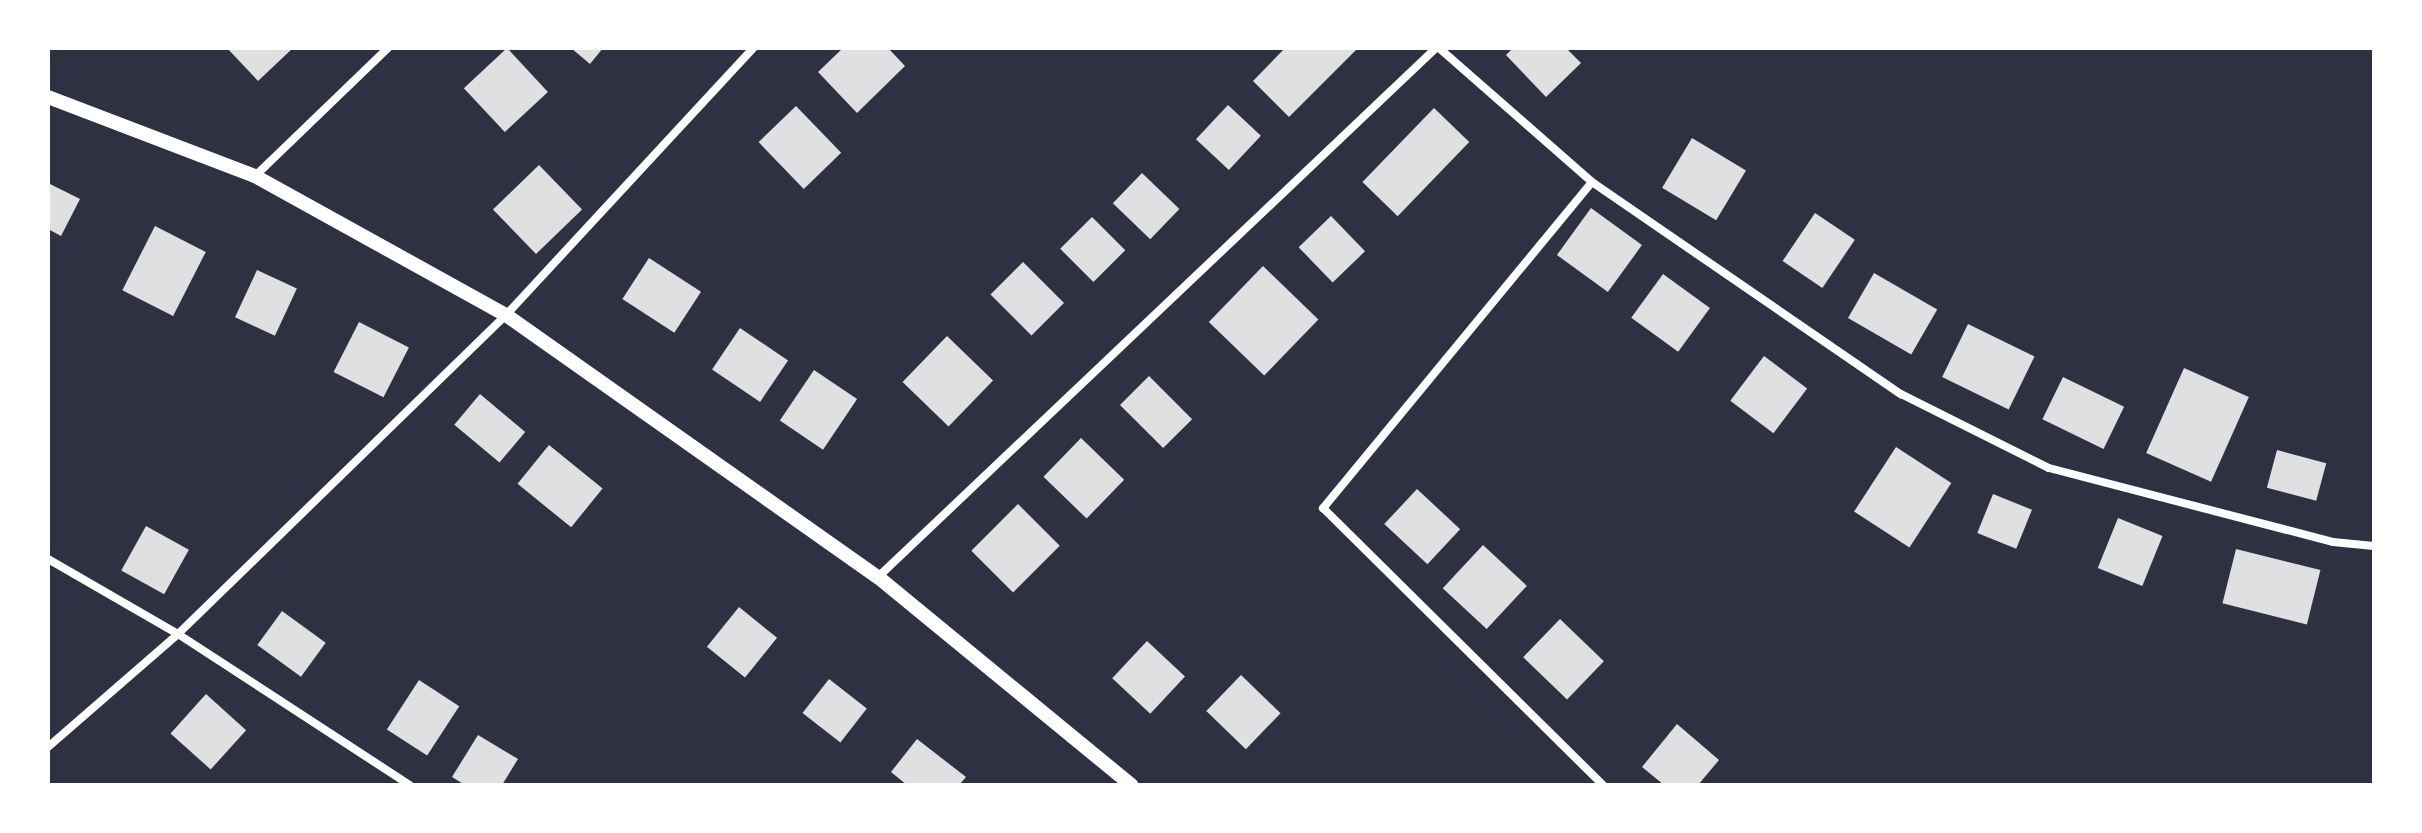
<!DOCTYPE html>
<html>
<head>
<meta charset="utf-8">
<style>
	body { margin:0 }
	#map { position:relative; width:2422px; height:833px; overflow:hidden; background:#2d3142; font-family:"Playfair Display",serif }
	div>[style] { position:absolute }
	.building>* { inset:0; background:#e0e0e3; transform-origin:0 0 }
	.minor>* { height:8px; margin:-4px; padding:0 4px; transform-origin:4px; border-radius:4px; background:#fff }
	.tertiary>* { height:14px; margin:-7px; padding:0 7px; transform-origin:7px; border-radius:7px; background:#fff }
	span { translate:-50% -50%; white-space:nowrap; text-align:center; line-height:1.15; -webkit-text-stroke:7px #fff; paint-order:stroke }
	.frame { position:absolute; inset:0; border:50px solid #fff; pointer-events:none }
</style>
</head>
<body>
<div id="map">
	<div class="building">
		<div style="clip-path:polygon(227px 48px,293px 48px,258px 81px)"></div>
		<div style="left:507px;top:48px;width:60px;height:59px;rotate:47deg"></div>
		<div style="clip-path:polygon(571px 48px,603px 48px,590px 64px)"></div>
		<div style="clip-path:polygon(843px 48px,888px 48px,905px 66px,857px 113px,818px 72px)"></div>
		<div style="clip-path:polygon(1285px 48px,1358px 48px,1289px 117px,1253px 81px)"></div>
		<div style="clip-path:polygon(1513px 48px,1566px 48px,1581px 63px,1546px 97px,1506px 55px)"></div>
		<div style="left:1228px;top:105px;width:45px;height:47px;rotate:43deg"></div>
		<div style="left:796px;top:106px;width:65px;height:52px;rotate:46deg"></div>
		<div style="left:1434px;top:108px;width:49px;height:103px;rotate:44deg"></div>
		<div style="left:1692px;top:138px;width:63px;height:58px;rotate:31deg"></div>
		<div style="left:539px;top:165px;width:62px;height:64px;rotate:46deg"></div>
		<div style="left:1142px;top:173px;width:52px;height:42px;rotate:44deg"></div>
		<div style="clip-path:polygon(48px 183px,80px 199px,61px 236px,48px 229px)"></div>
		<div style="left:1591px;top:208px;width:63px;height:58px;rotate:36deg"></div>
		<div style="left:1815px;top:213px;width:48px;height:58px;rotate:34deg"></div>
		<div style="left:1331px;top:216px;width:49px;height:45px;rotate:46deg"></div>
		<div style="left:1092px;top:217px;width:47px;height:45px;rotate:45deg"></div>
		<div style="left:155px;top:226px;width:57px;height:72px;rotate:27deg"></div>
		<div style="left:649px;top:258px;width:62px;height:49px;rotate:33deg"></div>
		<div style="left:1023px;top:262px;width:58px;height:46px;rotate:45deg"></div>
		<div style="left:1263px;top:266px;width:77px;height:78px;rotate:44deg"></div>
		<div style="left:257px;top:270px;width:44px;height:52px;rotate:25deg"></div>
		<div style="left:1874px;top:273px;width:73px;height:52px;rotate:30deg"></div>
		<div style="left:1663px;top:274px;width:58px;height:54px;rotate:36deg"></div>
		<div style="left:359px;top:322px;width:56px;height:56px;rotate:27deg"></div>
		<div style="left:1968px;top:324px;width:74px;height:59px;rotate:26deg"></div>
		<div style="left:740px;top:328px;width:58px;height:50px;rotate:34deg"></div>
		<div style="left:947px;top:336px;width:64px;height:64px;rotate:44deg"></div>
		<div style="left:1764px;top:356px;width:54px;height:56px;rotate:37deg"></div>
		<div style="left:2184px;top:368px;width:71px;height:93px;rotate:24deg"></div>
		<div style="left:814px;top:370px;width:52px;height:61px;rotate:34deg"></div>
		<div style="left:1149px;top:376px;width:61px;height:41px;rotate:45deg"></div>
		<div style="left:2063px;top:377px;width:68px;height:47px;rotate:26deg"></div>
		<div style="left:480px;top:394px;width:59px;height:40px;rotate:40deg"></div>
		<div style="left:1081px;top:438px;width:60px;height:54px;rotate:44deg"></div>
		<div style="left:549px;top:445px;width:69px;height:50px;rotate:39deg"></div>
		<div style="left:1896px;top:447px;width:66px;height:77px;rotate:33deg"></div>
		<div style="left:2277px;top:450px;width:51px;height:39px;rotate:15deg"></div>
		<div style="left:1417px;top:489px;width:59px;height:48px;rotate:43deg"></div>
		<div style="left:1993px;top:494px;width:42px;height:42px;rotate:22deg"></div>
		<div style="left:1018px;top:504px;width:59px;height:66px;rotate:45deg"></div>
		<div style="left:2118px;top:518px;width:48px;height:54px;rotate:22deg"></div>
		<div style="left:146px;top:526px;width:49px;height:51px;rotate:29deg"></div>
		<div style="left:1483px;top:545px;width:60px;height:59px;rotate:43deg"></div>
		<div style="left:2236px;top:549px;width:87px;height:56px;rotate:14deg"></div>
		<div style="left:739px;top:607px;width:49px;height:51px;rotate:39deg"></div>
		<div style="left:282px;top:611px;width:54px;height:42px;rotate:36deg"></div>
		<div style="left:1560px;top:619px;width:61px;height:53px;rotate:44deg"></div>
		<div style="left:1147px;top:641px;width:52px;height:51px;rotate:43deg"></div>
		<div style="left:1241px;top:675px;width:55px;height:50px;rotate:44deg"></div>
		<div style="left:829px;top:679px;width:48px;height:43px;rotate:38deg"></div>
		<div style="left:419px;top:680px;width:48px;height:59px;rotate:33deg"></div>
		<div style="left:206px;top:694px;width:54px;height:53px;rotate:42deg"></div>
		<div style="clip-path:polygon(1677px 724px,1719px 760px,1698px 785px,1664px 785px,1642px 767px)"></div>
		<div style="clip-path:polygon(478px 735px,518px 759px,502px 785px,465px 785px,452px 777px)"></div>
		<div style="clip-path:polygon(917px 739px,966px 777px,959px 785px,907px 785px,891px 772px)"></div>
	</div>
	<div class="minor">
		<div style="left:1439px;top:48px;width:203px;rotate:41.2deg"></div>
		<div style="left:1592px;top:182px;width:375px;rotate:34.5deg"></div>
		<div style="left:1901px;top:394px;width:165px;rotate:26.6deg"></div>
		<div style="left:2049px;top:468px;width:293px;rotate:14.6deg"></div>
		<div style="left:2333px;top:542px;width:41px;rotate:5.6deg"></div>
		<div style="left:255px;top:176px;width:185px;rotate:-43.9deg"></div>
		<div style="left:1592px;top:182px;width:423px;rotate:129.5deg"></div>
		<div style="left:1323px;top:508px;width:394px;rotate:44.7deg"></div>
		<div style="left:48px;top:559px;width:150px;rotate:30deg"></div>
		<div style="left:178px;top:634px;width:277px;rotate:33.1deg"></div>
		<div style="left:878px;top:577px;width:769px;rotate:-43.47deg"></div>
		<div style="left:48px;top:747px;width:172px;rotate:-41deg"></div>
		<div style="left:178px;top:634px;width:458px;rotate:-44.2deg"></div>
		<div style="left:506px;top:315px;width:364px;rotate:-47.2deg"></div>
	</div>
	<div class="tertiary">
		<div style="left:48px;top:97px;width:222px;rotate:20.9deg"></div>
		<div style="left:255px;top:176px;width:287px;rotate:29deg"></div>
		<div style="left:506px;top:315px;width:455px;rotate:35.2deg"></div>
		<div style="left:878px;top:577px;width:328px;rotate:39.4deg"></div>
	</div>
	<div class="frame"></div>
</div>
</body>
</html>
